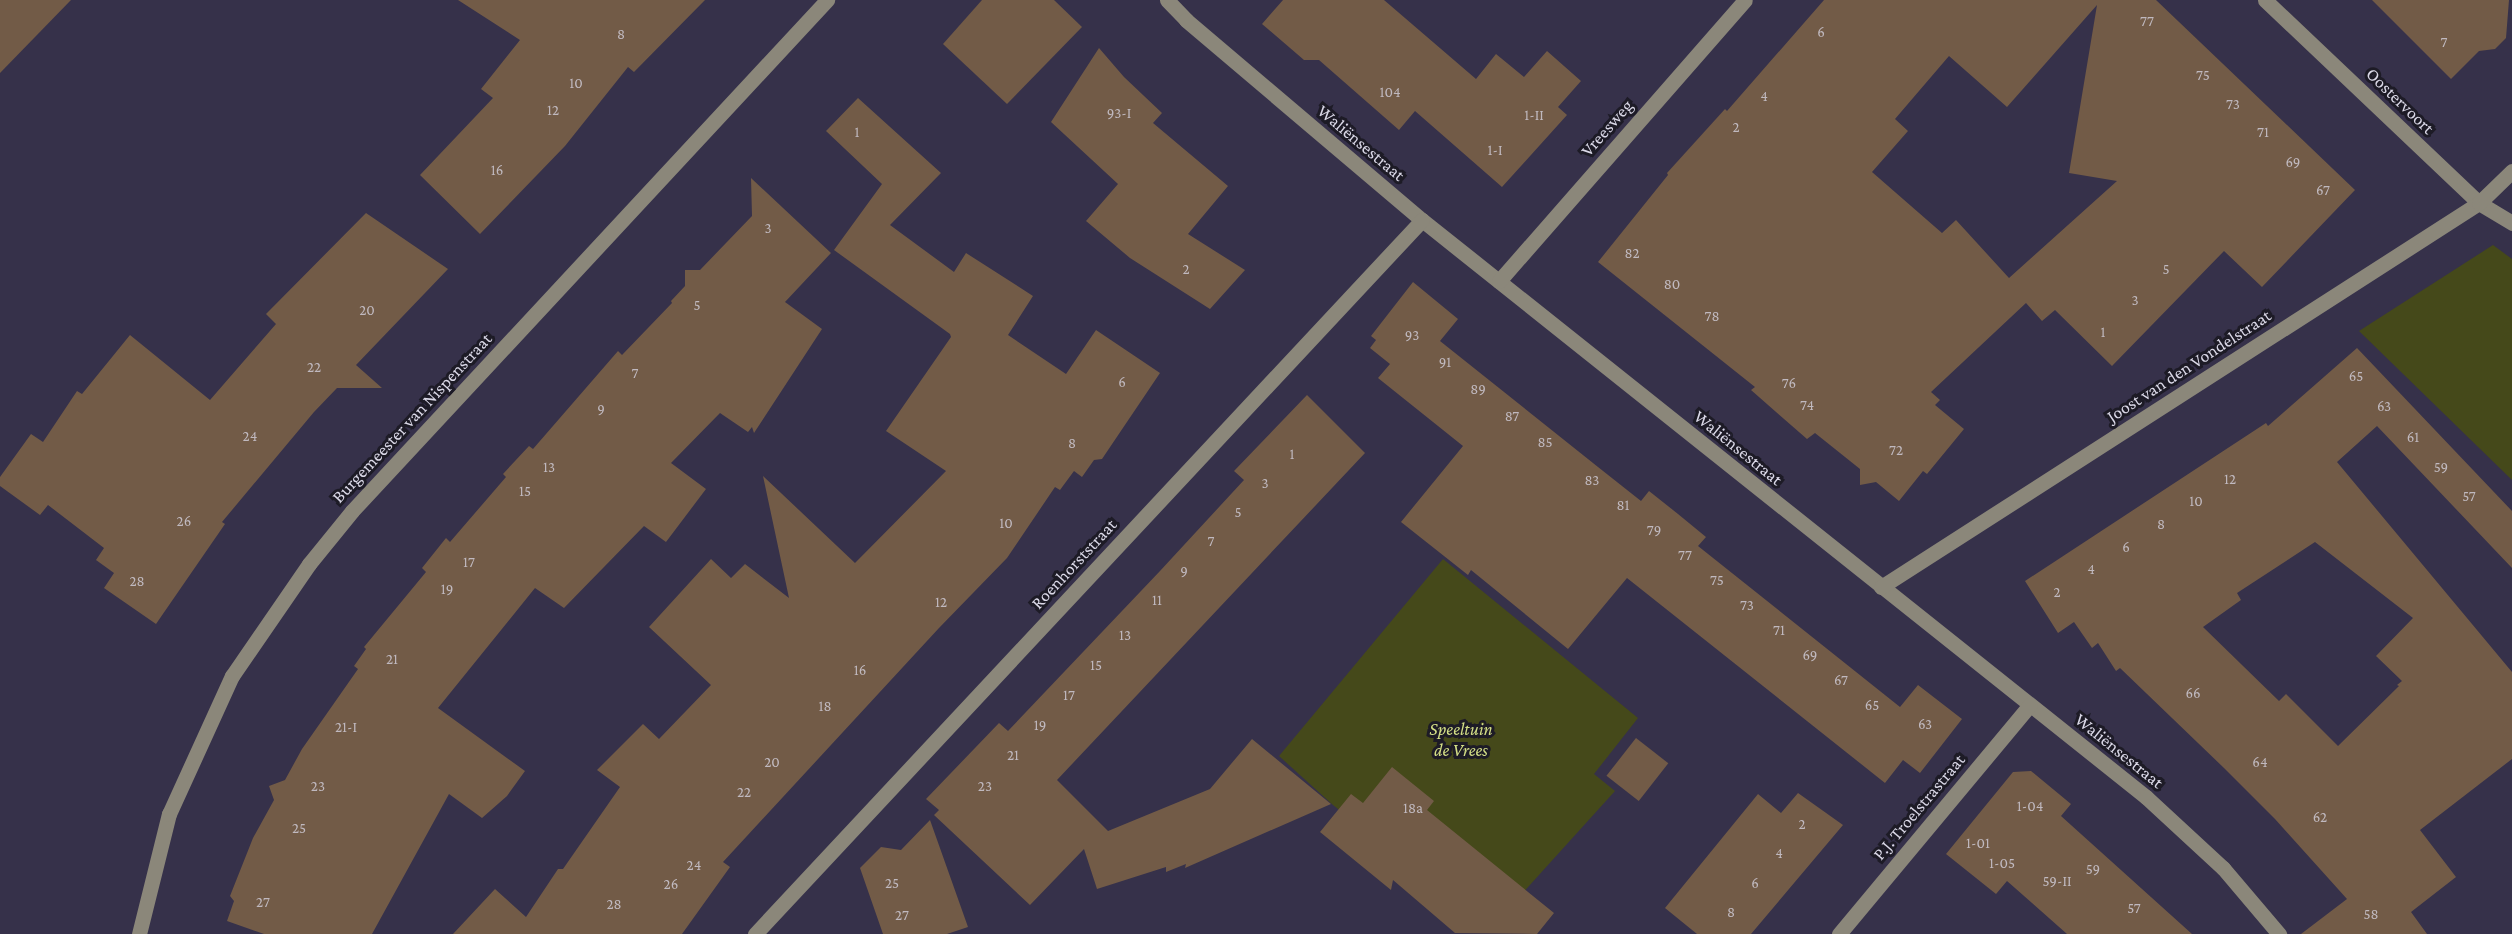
<!DOCTYPE html>
<html>
<head>
<meta charset="utf-8">
<style>
  body { margin:0 }
  #map { position:relative; width:2512px; height:934px; overflow:hidden; background:#36314a; font-family:"Crimson Pro",serif }
  div>[style] { position:absolute }
  .green>* { inset:0; background:#45491a }
  .building>* { inset:0; background:#725b47; transform-origin:0 0 }
  .minor>* { height:15px; margin:-7.5px; padding:0 7.5px; transform-origin:7.5px; border-radius:7.5px; background:#8b877a }
  span { translate:-50% -50%; white-space:nowrap; text-align:center; line-height:1.15; -webkit-text-stroke:6px #1d1b26; paint-order:stroke }
  .number-label { font-size:15px; color:#c0b9bf }
  .number-label span { -webkit-text-stroke-width:0 }
  .street-label { font-size:18px; color:#dad8e7 }
  .park-label { font-size:18px; color:#d4df86; font-style:italic }
</style>
</head>
<body>
<div id="map">
  <div class="green">
    <i style="clip-path:polygon(2493px 245px,2512px 259px,2512px 480px,2359px 331px)"></i>
    <i style="clip-path:polygon(1443px 559px,1638px 718px,1594px 774px,1615px 791px,1489px 930px,1333px 805px,1279px 756px)"></i>
  </div>
  <div class="building">
    <i style="clip-path:polygon(0 0,71px 0,0 73px)"></i>
    <i style="clip-path:polygon(458px 0,705px 0,634px 72px,628px 67px,565px 146px,480px 234px,420px 175px,493px 98px,481px 89px,520px 40px)"></i>
    <i style="clip-path:polygon(982px 0,1054px 0,1082px 27px,1007px 104px,943px 44px)"></i>
    <i style="clip-path:polygon(1283px 0,1384px 0,1476px 79px,1496px 54px,1524px 77px,1547px 51px,1581px 81px,1558px 107px,1567px 115px,1502px 187px,1415px 111px,1399px 130px,1319px 60px,1304px 60px,1262px 24px)"></i>
    <i style="clip-path:polygon(evenodd,1824px 0,2156px 0,2355px 190px,2262px 287px,2224px 251px,2112px 366px,2055px 310px,2042px 321px,2026px 303px,1931px 392px,1940px 400px,1935px 405px,1964px 429px,1927px 474px,1923px 471px,1899px 501px,1876px 482px,1860px 485px,1860px 469px,1815px 433px,1807px 439px,1751px 390px,1755px 387px,1598px 262px,1668px 175px,1667px 173px,1725px 109px,1727px 111px,1824px 0,2097px 5px,2069px 173px,2117px 181px,2009px 278px,1956px 220px,1942px 233px,1872px 172px,1908px 131px,1895px 119px,1949px 56px,2007px 107px,2097px 5px)"></i>
    <i style="clip-path:polygon(2372px 0,2509px 0,2506px 38px,2495px 49px,2479px 51px,2451px 79px)"></i>
    <i style="clip-path:polygon(1099px 48px,1124px 77px,1162px 113px,1153px 123px,1228px 186px,1188px 234px,1245px 270px,1210px 309px,1130px 258px,1086px 221px,1118px 184px,1051px 122px)"></i>
    <i style="clip-path:polygon(858px 98px,941px 173px,890px 225px,954px 272px,966px 253px,1033px 296px,1008px 335px,1066px 374px,1096px 330px,1160px 373px,1102px 459px,1094px 460px,1082px 477px,1074px 471px,1060px 490px,1055px 487px,1007px 558px,939px 628px,723px 862px,730px 867px,682px 934px,453px 934px,495px 889px,526px 917px,558px 869px,563px 869px,620px 787px,597px 770px,643px 724px,659px 739px,711px 685px,649px 627px,711px 559px,731px 578px,745px 564px,789px 598px,763px 476px,855px 563px,946px 471px,886px 431px,951px 337px,950px 334px,834px 250px,882px 184px,826px 131px)"></i>
    <i style="clip-path:polygon(751px 178px,831px 253px,785px 302px,822px 329px,754px 433px,752px 427px,748px 432px,720px 413px,671px 463px,706px 489px,666px 542px,644px 526px,564px 608px,535px 588px,438px 708px,525px 771px,507px 796px,482px 818px,449px 794px,372px 934px,264px 934px,227px 921px,234px 901px,230px 896px,253px 838px,274px 800px,269px 786px,285px 780px,302px 749px,358px 669px,354px 666px,366px 649px,364px 647px,426px 572px,422px 568px,446px 538px,450px 542px,506px 477px,503px 474px,529px 446px,533px 449px,618px 351px,622px 355px,672px 303px,671px 301px,685px 286px,685px 270px,700px 270px,752px 216px)"></i>
    <i style="clip-path:polygon(366px 213px,448px 269px,356px 365px,382px 388px,337px 388px,314px 412px,222px 522px,225px 524px,156px 624px,104px 588px,114px 573px,96px 560px,104px 548px,48px 505px,40px 515px,0 486px,0 477px,31px 434px,43px 442px,77px 391px,82px 394px,130px 335px,210px 400px,276px 324px,266px 314px)"></i>
    <i style="clip-path:polygon(1413px 282px,1458px 319px,1440px 341px,1598px 467px,1641px 501px,1649px 491px,1678px 514px,1706px 537px,1698px 546px,1900px 707px,1918px 685px,1962px 719px,1920px 773px,1903px 760px,1885px 783px,1627px 578px,1568px 649px,1471px 570px,1468px 575px,1401px 522px,1463px 446px,1378px 378px,1390px 364px,1370px 348px,1376px 340px,1371px 336px)"></i>
    <i style="clip-path:polygon(evenodd,2357px 348px,2512px 511px,2512px 568px,2377px 426px,2337px 462px,2512px 672px,2512px 759px,2420px 830px,2456px 877px,2411px 912px,2427px 934px,2301px 934px,2347px 899px,2275px 819px,2224px 768px,2120px 668px,2116px 671px,2098px 643px,2092px 648px,2074px 622px,2058px 633px,2025px 581px,2266px 423px,2268px 426px,2357px 348px,2315px 542px,2413px 618px,2376px 656px,2402px 681px,2397px 685px,2399px 686px,2338px 746px,2286px 694px,2279px 701px,2203px 627px,2241px 600px,2237px 593px,2315px 542px)"></i>
    <i style="clip-path:polygon(1307px 395px,1365px 453px,1057px 780px,1108px 831px,1210px 789px,1252px 739px,1331px 804px,1185px 868px,1186px 864px,1166px 872px,1166px 867px,1097px 889px,1084px 849px,1030px 905px,934px 815px,939px 810px,926px 799px,999px 723px,1008px 731px,1160px 571px,1244px 480px,1234px 471px)"></i>
    <i style="left:1636px;top:738px;width:41px;height:48px;rotate:38deg"></i>
    <i style="clip-path:polygon(1392px 767px,1434px 801px,1427px 810px,1554px 913px,1537px 934px,1455px 933px,1393px 880px,1391px 890px,1320px 832px,1351px 794px,1363px 803px)"></i>
    <i style="clip-path:polygon(2031px 771px,2071px 804px,2061px 816px,2192px 934px,2067px 934px,2007px 881px,1996px 894px,1946px 854px,2013px 772px)"></i>
    <i style="clip-path:polygon(1798px 793px,1843px 825px,1751px 934px,1697px 934px,1665px 908px,1758px 794px,1781px 813px)"></i>
    <i style="clip-path:polygon(930px 820px,968px 927px,947px 934px,883px 934px,860px 868px,881px 847px,901px 850px)"></i>
  </div>
  <div class="minor">
    <i style="left:1167px;top:0;width:28px;rotate:46deg"></i>
    <i style="left:1186px;top:20px;width:309px;rotate:40.3deg"></i>
    <i style="left:1422px;top:220px;width:926px;rotate:38.55deg"></i>
    <i style="left:2146px;top:797px;width:105px;rotate:42.7deg"></i>
    <i style="left:2223px;top:868px;width:87px;rotate:49.7deg"></i>
    <i style="left:2265px;top:0;width:295px;rotate:43.5deg"></i>
    <i style="left:2479px;top:203px;width:39px;rotate:31deg"></i>
    <i style="left:1499px;top:281px;width:373px;rotate:-48.8deg"></i>
    <i style="left:1881px;top:587px;width:711px;rotate:-32.71deg"></i>
    <i style="left:2479px;top:203px;width:46px;rotate:-44.1deg"></i>
    <i style="left:139px;top:934px;width:124px;rotate:-76deg"></i>
    <i style="left:169px;top:814px;width:152px;rotate:-65.5deg"></i>
    <i style="left:232px;top:676px;width:136px;rotate:-55.5deg"></i>
    <i style="left:309px;top:564px;width:68px;rotate:-50.9deg"></i>
    <i style="left:352px;top:511px;width:698px;rotate:-47.09deg"></i>
    <i style="left:755px;top:934px;width:977px;rotate:-46.95deg"></i>
    <i style="left:1839px;top:934px;width:298px;rotate:-50.2deg"></i>
  </div>
  <div class="number-label">
    <span style="left:2147px;top:22px">77</span>
    <span style="left:1821px;top:33px">6</span>
    <span style="left:621px;top:35px">8</span>
    <span style="left:2444px;top:43px">7</span>
    <span style="left:2203px;top:76px">75</span>
    <span style="left:576px;top:84px">10</span>
    <span style="left:1390px;top:93px">104</span>
    <span style="left:1764px;top:97px">4</span>
    <span style="left:2233px;top:105px">73</span>
    <span style="left:553px;top:111px">12</span>
    <span style="left:1119px;top:114px">93-I</span>
    <span style="left:1534px;top:116px">1-II</span>
    <span style="left:1736px;top:128px">2</span>
    <span style="left:857px;top:133px">1</span>
    <span style="left:2263px;top:133px">71</span>
    <span style="left:1495px;top:151px">1-I</span>
    <span style="left:2293px;top:163px">69</span>
    <span style="left:497px;top:171px">16</span>
    <span style="left:2323px;top:191px">67</span>
    <span style="left:768px;top:229px">3</span>
    <span style="left:1632px;top:254px">82</span>
    <span style="left:1186px;top:270px">2</span>
    <span style="left:2166px;top:270px">5</span>
    <span style="left:1672px;top:285px">80</span>
    <span style="left:2135px;top:301px">3</span>
    <span style="left:697px;top:306px">5</span>
    <span style="left:367px;top:311px">20</span>
    <span style="left:1712px;top:317px">78</span>
    <span style="left:2103px;top:333px">1</span>
    <span style="left:1412px;top:336px">93</span>
    <span style="left:1445px;top:363px">91</span>
    <span style="left:314px;top:368px">22</span>
    <span style="left:635px;top:374px">7</span>
    <span style="left:2356px;top:377px">65</span>
    <span style="left:1122px;top:383px">6</span>
    <span style="left:1789px;top:384px">76</span>
    <span style="left:1478px;top:390px">89</span>
    <span style="left:1807px;top:406px">74</span>
    <span style="left:2384px;top:407px">63</span>
    <span style="left:601px;top:410px">9</span>
    <span style="left:1512px;top:417px">87</span>
    <span style="left:250px;top:437px">24</span>
    <span style="left:2413px;top:438px">61</span>
    <span style="left:1545px;top:443px">85</span>
    <span style="left:1072px;top:444px">8</span>
    <span style="left:1896px;top:451px">72</span>
    <span style="left:1292px;top:455px">1</span>
    <span style="left:549px;top:468px">13</span>
    <span style="left:2441px;top:468px">59</span>
    <span style="left:2230px;top:480px">12</span>
    <span style="left:1592px;top:481px">83</span>
    <span style="left:1265px;top:484px">3</span>
    <span style="left:525px;top:492px">15</span>
    <span style="left:2469px;top:497px">57</span>
    <span style="left:2196px;top:502px">10</span>
    <span style="left:1623px;top:506px">81</span>
    <span style="left:1238px;top:513px">5</span>
    <span style="left:184px;top:522px">26</span>
    <span style="left:1006px;top:524px">10</span>
    <span style="left:2161px;top:525px">8</span>
    <span style="left:1654px;top:531px">79</span>
    <span style="left:1211px;top:542px">7</span>
    <span style="left:2126px;top:548px">6</span>
    <span style="left:1685px;top:556px">77</span>
    <span style="left:469px;top:563px">17</span>
    <span style="left:2091px;top:570px">4</span>
    <span style="left:1184px;top:572px">9</span>
    <span style="left:1717px;top:581px">75</span>
    <span style="left:137px;top:582px">28</span>
    <span style="left:447px;top:590px">19</span>
    <span style="left:2057px;top:593px">2</span>
    <span style="left:1157px;top:601px">11</span>
    <span style="left:941px;top:603px">12</span>
    <span style="left:1747px;top:606px">73</span>
    <span style="left:1779px;top:631px">71</span>
    <span style="left:1125px;top:636px">13</span>
    <span style="left:1810px;top:656px">69</span>
    <span style="left:392px;top:660px">21</span>
    <span style="left:1096px;top:666px">15</span>
    <span style="left:860px;top:671px">16</span>
    <span style="left:1841px;top:681px">67</span>
    <span style="left:2193px;top:694px">66</span>
    <span style="left:1069px;top:696px">17</span>
    <span style="left:1872px;top:706px">65</span>
    <span style="left:825px;top:707px">18</span>
    <span style="left:1925px;top:725px">63</span>
    <span style="left:1040px;top:726px">19</span>
    <span style="left:346px;top:728px">21-I</span>
    <span style="left:1013px;top:756px">21</span>
    <span style="left:772px;top:763px">20</span>
    <span style="left:2260px;top:763px">64</span>
    <span style="left:318px;top:787px">23</span>
    <span style="left:985px;top:787px">23</span>
    <span style="left:744px;top:793px">22</span>
    <span style="left:2030px;top:807px">1-04</span>
    <span style="left:1413px;top:809px">18a</span>
    <span style="left:2320px;top:818px">62</span>
    <span style="left:1802px;top:825px">2</span>
    <span style="left:299px;top:829px">25</span>
    <span style="left:1978px;top:844px">1-01</span>
    <span style="left:1779px;top:854px">4</span>
    <span style="left:2002px;top:864px">1-05</span>
    <span style="left:694px;top:866px">24</span>
    <span style="left:2093px;top:870px">59</span>
    <span style="left:2057px;top:882px">59-II</span>
    <span style="left:892px;top:884px">25</span>
    <span style="left:1755px;top:884px">6</span>
    <span style="left:671px;top:885px">26</span>
    <span style="left:263px;top:903px">27</span>
    <span style="left:614px;top:905px">28</span>
    <span style="left:2134px;top:909px">57</span>
    <span style="left:1731px;top:913px">8</span>
    <span style="left:2371px;top:915px">58</span>
    <span style="left:902px;top:916px">27</span>
  </div>
  <div class="street-label">
    <span style="left:2400px;top:101px;rotate:44deg">Oostervoort</span>
    <span style="left:1607px;top:128px;rotate:-49deg">Vreesweg</span>
    <span style="left:1361px;top:143px;rotate:40deg">Waliënsestraat</span>
    <span style="left:2189px;top:366px;rotate:-33deg">Joost van den Vondelstraat</span>
    <span style="left:412px;top:418px;rotate:-47deg">Burgemeester van Nispenstraat</span>
    <span style="left:1738px;top:448px;rotate:39deg">Waliënsestraat</span>
    <span style="left:1074px;top:564px;rotate:-47deg">Roenhorststraat</span>
    <span style="left:2119px;top:751px;rotate:39deg">Waliënsestraat</span>
    <span style="left:1919px;top:807px;rotate:-50deg">P.J. Troelstrastraat</span>
  </div>
  <div class="park-label">
    <span style="left:1461px;top:740px">Speeltuin<br>de Vrees</span>
  </div>
</div>
</body>
</html>
